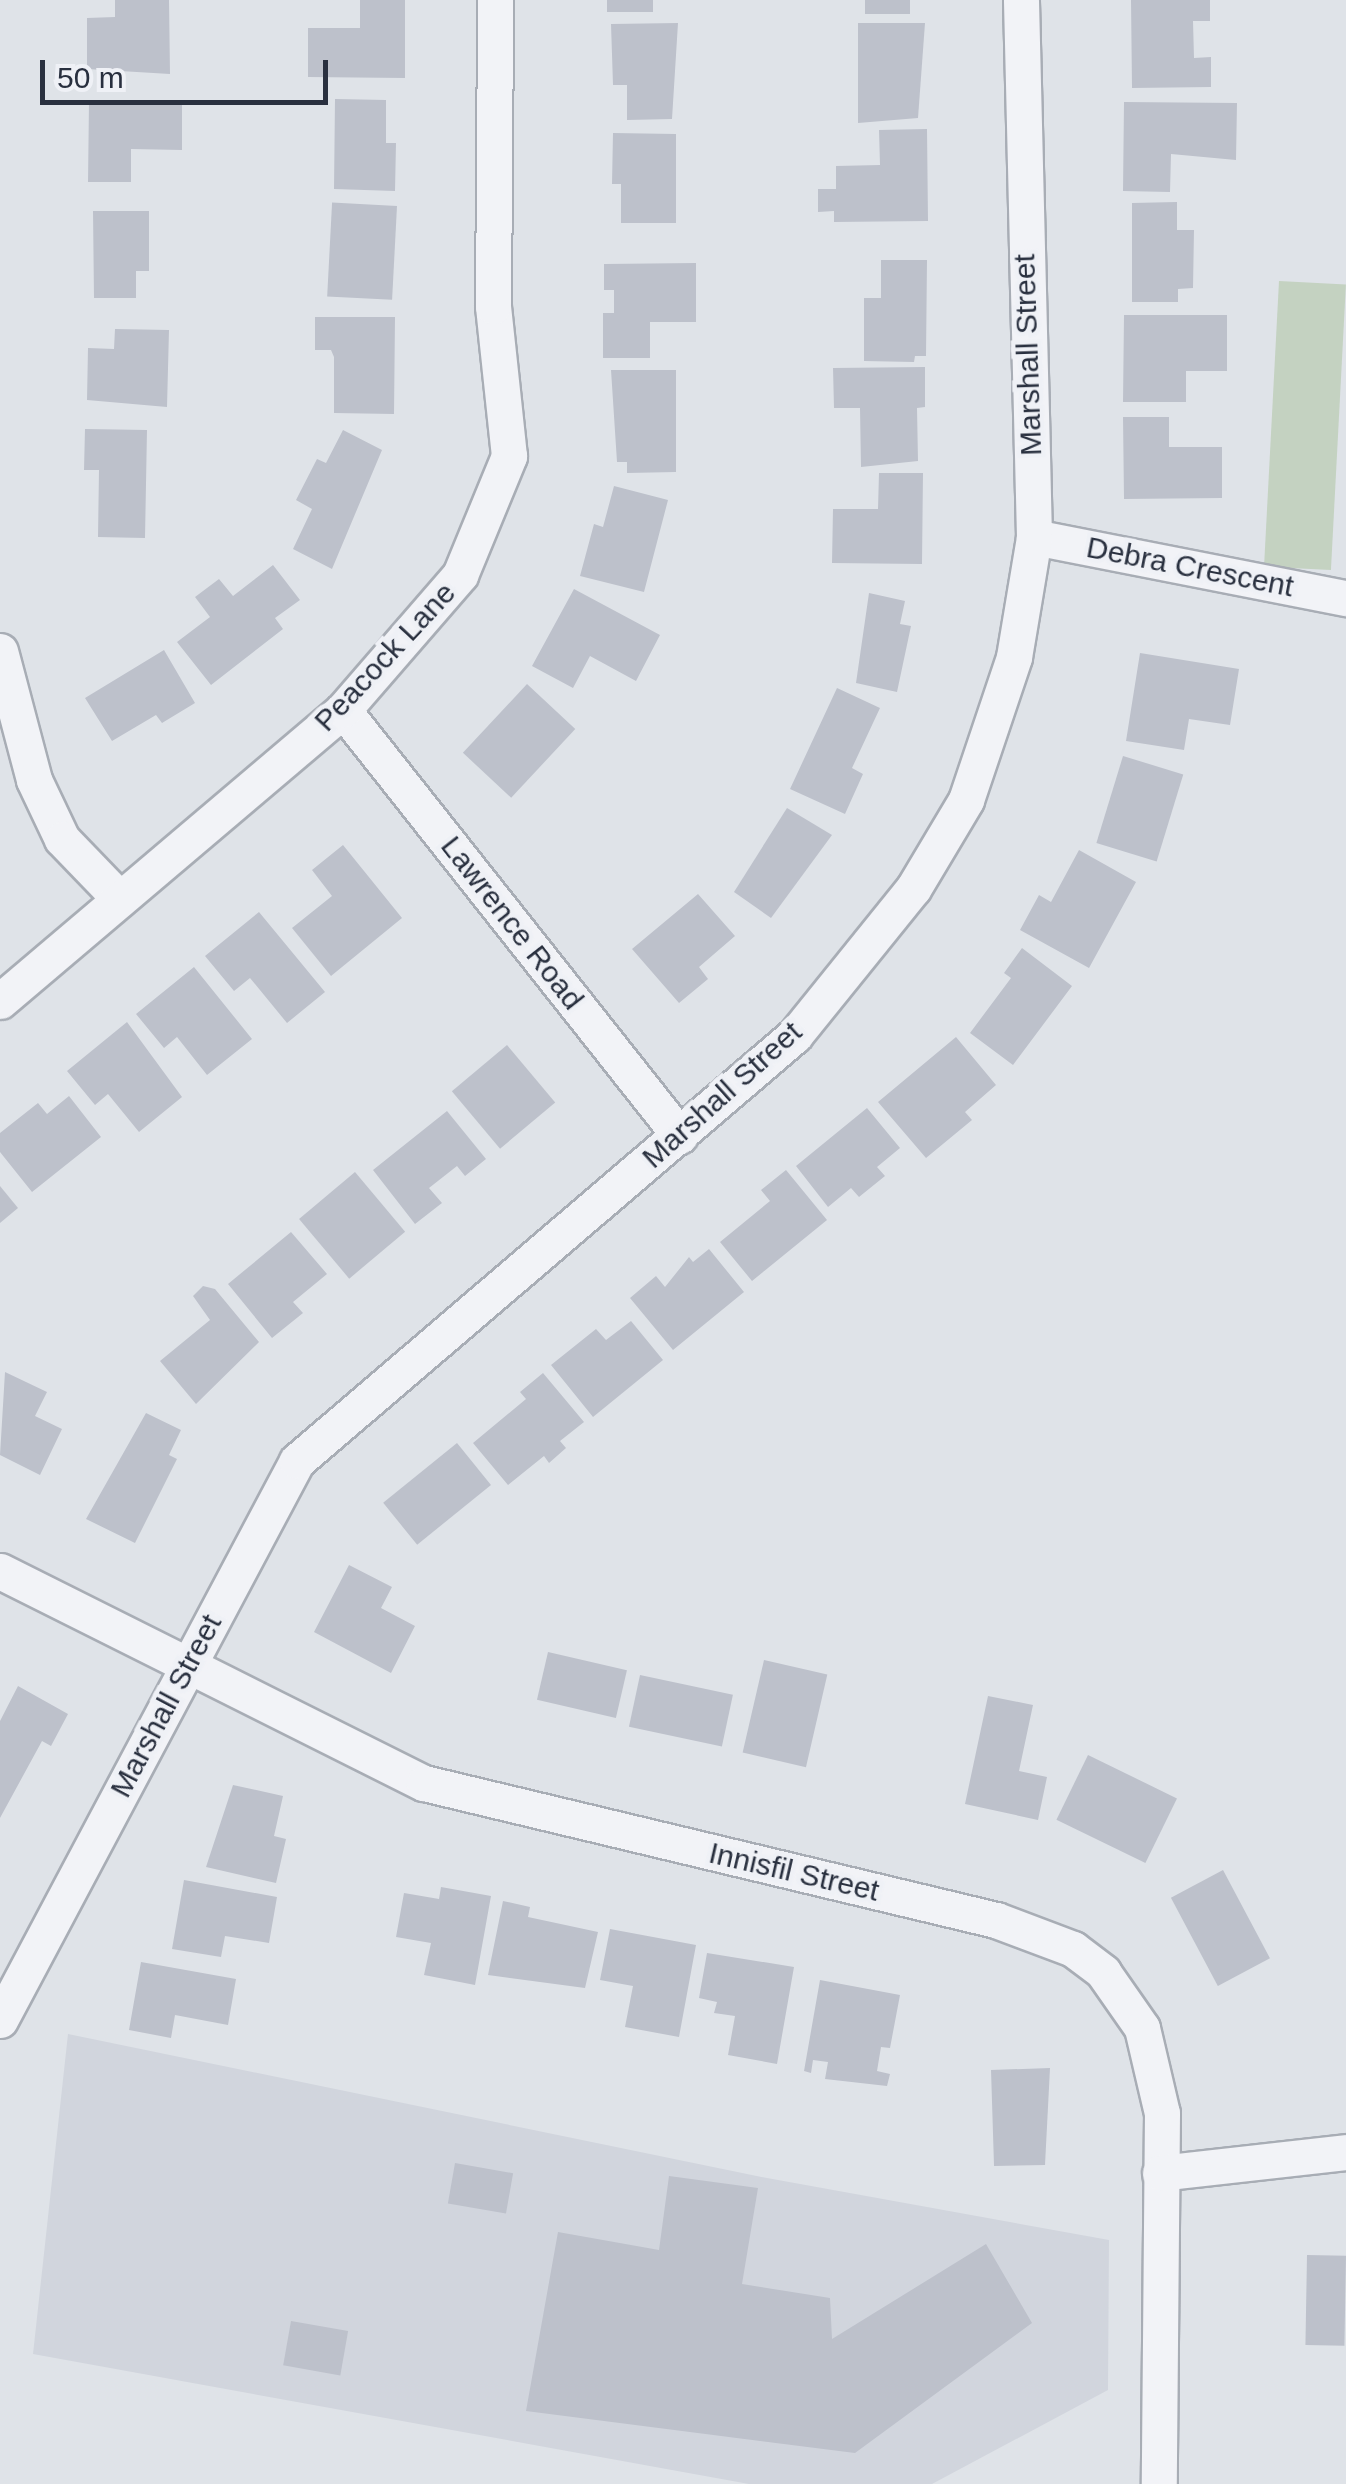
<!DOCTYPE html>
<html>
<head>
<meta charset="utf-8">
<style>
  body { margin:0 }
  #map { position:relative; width:1346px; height:2484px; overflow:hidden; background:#dfe3e8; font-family:Arial,sans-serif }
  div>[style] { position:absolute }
  .built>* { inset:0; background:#d1d5dd }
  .green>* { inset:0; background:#c4d2c1; transform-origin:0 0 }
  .building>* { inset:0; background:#bdc1cb; transform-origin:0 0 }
  .roads { filter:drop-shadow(2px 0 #a8adb5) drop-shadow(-2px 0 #a8adb5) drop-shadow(0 2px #a8adb5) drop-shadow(0 -2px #a8adb5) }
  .street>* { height:35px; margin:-17.5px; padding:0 17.5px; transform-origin:17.5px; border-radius:17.5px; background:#f2f3f7 }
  span { translate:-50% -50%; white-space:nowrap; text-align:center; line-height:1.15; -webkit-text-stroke:9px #eff1f6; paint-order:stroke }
  .street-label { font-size:30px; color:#29303f }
  .scale { position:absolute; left:40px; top:60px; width:288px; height:45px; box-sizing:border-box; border:5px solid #29303f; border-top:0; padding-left:12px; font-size:30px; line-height:35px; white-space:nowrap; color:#29303f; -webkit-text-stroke:8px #eff1f6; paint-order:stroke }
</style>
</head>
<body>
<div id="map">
  <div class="built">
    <i style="clip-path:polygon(68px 2034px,767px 2178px,1109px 2240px,1108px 2390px,932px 2484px,749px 2484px,33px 2354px)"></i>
  </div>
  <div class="green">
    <i style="left:1279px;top:281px;width:67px;height:286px;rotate:3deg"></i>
  </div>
  <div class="building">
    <i style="clip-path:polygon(115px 0,169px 0,170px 74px,87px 69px,87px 18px,115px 17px)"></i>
    <i style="clip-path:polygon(360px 0,405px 0,405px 78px,308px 77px,308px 28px,360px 28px)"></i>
    <i style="left:607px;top:0;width:46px;height:12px"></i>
    <i style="left:865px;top:0;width:45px;height:14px"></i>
    <i style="clip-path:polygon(1131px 0,1210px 0,1210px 21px,1193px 21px,1194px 58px,1211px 57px,1211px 87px,1132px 88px)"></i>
    <i style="clip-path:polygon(678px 23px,672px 119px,627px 120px,627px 85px,613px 85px,611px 24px)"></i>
    <i style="clip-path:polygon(858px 23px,925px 23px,918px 118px,858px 123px)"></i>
    <i style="clip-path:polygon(335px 99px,386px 100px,386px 143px,396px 143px,395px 191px,334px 189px)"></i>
    <i style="clip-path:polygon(89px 102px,182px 103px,182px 150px,131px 149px,131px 182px,88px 182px)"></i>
    <i style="clip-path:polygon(1124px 102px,1237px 103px,1236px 160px,1171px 154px,1170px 192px,1123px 191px)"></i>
    <i style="clip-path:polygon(927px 129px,928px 221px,834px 222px,834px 211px,818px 212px,818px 189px,836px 189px,836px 166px,880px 165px,879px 130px)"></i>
    <i style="clip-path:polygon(613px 133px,676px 134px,676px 223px,621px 223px,621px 184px,612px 184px)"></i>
    <i style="clip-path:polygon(1177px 202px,1177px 230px,1194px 230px,1193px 288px,1178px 289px,1178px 302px,1132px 302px,1132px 203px)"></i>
    <i style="left:397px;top:206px;width:94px;height:65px;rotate:93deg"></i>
    <i style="clip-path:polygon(93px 211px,149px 211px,149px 271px,136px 271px,136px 298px,94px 298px)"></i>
    <i style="clip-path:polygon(881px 260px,927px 260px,926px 356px,915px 356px,914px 362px,864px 361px,864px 298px,881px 298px)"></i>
    <i style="clip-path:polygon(696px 263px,696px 322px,650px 322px,650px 358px,603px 358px,603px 313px,614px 313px,614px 290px,604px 290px,604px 264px)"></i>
    <i style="clip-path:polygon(1124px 315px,1227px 315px,1227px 371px,1186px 371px,1186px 402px,1123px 402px)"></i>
    <i style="clip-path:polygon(315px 317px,395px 317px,394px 414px,334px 413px,334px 357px,331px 350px,315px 350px)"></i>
    <i style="clip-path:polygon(115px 329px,169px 330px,167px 407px,87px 400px,88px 348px,114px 349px)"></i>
    <i style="clip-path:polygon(925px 367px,925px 407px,917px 408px,918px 461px,861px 467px,860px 408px,834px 408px,833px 368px)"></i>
    <i style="clip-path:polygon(611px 370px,676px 370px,676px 472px,627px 473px,627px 462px,617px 462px)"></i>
    <i style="clip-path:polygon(1123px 417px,1169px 417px,1169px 447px,1222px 447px,1222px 498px,1124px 499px)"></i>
    <i style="clip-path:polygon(85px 429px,147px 430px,145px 538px,98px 537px,99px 470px,84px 470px)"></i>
    <i style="clip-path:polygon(343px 430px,382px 450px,332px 569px,293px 549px,312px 509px,296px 500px,317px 459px,326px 463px)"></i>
    <i style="clip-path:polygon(879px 473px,923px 473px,922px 564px,832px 563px,833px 509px,878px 509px)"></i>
    <i style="clip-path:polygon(614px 486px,668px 500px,644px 592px,580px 576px,594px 524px,603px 527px)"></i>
    <i style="clip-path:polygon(273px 565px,300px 600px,275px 618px,283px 629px,211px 685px,177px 642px,210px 617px,195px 597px,219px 579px,233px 596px)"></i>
    <i style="clip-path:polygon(574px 589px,660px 635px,636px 681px,590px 656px,573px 688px,532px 666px)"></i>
    <i style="clip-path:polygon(869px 593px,905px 601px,900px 624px,911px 626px,897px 692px,856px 683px)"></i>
    <i style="clip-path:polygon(164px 650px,195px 703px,162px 723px,156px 715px,112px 741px,85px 698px)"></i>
    <i style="clip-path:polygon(1140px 653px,1239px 669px,1230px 725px,1189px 719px,1184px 750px,1126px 741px)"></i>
    <i style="left:527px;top:684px;width:66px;height:94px;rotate:43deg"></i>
    <i style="clip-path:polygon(837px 688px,880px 708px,852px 768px,863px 774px,845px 814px,790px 789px)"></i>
    <i style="left:1123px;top:756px;width:63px;height:91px;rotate:17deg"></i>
    <i style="clip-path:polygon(787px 808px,832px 835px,771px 918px,734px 892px)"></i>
    <i style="clip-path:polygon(343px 845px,402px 918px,331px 976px,292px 928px,332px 896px,312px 870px)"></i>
    <i style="clip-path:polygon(1079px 850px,1136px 882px,1089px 968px,1020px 930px,1039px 895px,1051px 902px)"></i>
    <i style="clip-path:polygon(698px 894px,735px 936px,699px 967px,708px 979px,679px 1003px,632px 949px)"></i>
    <i style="clip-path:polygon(259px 912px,325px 992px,287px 1023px,250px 978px,234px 991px,205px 956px)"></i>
    <i style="clip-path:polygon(1022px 948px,1072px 986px,1013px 1065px,970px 1033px,1011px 978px,1004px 973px)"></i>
    <i style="clip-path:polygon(194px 967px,252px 1039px,207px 1075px,177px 1037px,164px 1048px,136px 1014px)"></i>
    <i style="clip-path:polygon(127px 1022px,182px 1097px,139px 1132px,108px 1094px,95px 1105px,67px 1071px)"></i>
    <i style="clip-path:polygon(956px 1037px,996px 1085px,965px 1112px,972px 1120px,926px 1158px,878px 1102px)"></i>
    <i style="left:507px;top:1045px;width:75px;height:72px;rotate:50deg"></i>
    <i style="clip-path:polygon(69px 1096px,101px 1137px,32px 1192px,0 1152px,0 1133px,38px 1103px,47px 1114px)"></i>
    <i style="clip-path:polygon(867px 1108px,900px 1148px,877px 1167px,885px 1176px,859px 1197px,851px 1188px,828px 1207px,796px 1166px)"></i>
    <i style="clip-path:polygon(447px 1111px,486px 1159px,465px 1176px,457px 1166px,429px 1188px,442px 1203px,415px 1224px,373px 1170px)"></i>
    <i style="clip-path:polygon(786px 1170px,827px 1220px,752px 1281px,720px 1242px,770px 1201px,761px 1190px)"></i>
    <i style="left:355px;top:1172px;width:78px;height:73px;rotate:50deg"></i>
    <i style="clip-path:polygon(0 1186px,18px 1208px,0 1223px)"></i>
    <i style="clip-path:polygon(291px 1232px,327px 1274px,293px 1302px,303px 1313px,272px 1338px,228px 1284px)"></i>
    <i style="clip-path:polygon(709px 1249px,744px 1292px,673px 1350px,630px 1298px,656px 1276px,665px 1287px,689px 1257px,693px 1262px)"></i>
    <i style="clip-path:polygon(203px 1286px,215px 1289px,259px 1342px,196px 1404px,160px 1361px,210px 1320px,193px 1296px)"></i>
    <i style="clip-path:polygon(631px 1321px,663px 1360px,593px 1417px,551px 1365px,596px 1329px,606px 1340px)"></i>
    <i style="clip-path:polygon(5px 1372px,47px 1392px,35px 1416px,62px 1429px,40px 1475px,0 1455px)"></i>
    <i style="clip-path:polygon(543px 1373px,584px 1422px,560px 1441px,566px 1448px,549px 1463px,544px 1456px,508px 1485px,473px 1443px,526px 1399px,520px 1392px)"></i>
    <i style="clip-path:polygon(146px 1413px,181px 1430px,169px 1455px,177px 1459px,135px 1543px,86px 1519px)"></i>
    <i style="left:457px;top:1443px;width:54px;height:95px;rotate:51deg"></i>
    <i style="clip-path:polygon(349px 1565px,392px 1587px,381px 1608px,415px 1626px,391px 1673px,314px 1632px)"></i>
    <i style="left:548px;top:1652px;width:81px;height:49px;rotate:13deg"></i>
    <i style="left:764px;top:1660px;width:65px;height:95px;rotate:13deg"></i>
    <i style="left:640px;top:1675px;width:95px;height:53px;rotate:12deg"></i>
    <i style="clip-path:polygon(18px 1686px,68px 1714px,51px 1746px,42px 1741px,0 1818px,0 1721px)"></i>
    <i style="clip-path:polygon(988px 1696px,1033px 1705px,1019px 1771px,1047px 1777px,1038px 1820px,965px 1804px)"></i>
    <i style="left:1088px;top:1755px;width:99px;height:72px;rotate:26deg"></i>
    <i style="clip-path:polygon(233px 1785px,283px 1796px,274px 1836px,286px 1839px,276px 1883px,206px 1867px)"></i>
    <i style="left:1223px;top:1870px;width:100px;height:59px;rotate:62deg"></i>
    <i style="clip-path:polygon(184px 1880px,277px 1897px,269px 1943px,225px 1936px,221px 1957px,172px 1949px)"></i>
    <i style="clip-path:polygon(441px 1887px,491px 1896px,475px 1985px,424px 1975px,431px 1943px,396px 1937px,404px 1893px,439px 1899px)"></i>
    <i style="clip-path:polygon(503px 1901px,530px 1907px,528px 1917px,598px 1932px,585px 1988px,488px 1975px)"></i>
    <i style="clip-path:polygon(610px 1929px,696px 1945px,679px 2037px,625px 2027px,633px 1986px,600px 1980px)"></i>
    <i style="clip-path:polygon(707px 1953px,794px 1967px,777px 2064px,728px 2055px,735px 2016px,714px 2013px,717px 2002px,699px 1998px)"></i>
    <i style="clip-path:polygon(141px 1962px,236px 1979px,228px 2025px,175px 2015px,171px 2038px,129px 2030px)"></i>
    <i style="clip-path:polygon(820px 1980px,900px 1995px,890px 2048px,881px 2047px,877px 2071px,890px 2074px,887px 2086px,825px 2079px,828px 2062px,813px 2060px,811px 2073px,804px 2071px)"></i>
    <i style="clip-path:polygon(1050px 2068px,1045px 2165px,994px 2166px,991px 2070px)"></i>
    <i style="left:455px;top:2163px;width:59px;height:41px;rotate:10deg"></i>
    <i style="clip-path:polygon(669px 2176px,758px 2188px,742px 2284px,830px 2298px,832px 2339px,986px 2244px,1032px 2323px,855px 2453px,526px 2411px,558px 2232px,659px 2250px)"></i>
    <i style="left:1307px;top:2255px;width:39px;height:90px;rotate:1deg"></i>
    <i style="left:291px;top:2321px;width:58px;height:45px;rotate:10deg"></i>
  </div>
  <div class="roads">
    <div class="street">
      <i style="left:1034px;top:537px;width:318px;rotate:11.1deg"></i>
      <i style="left:0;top:651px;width:133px;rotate:75.2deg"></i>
      <i style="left:34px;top:780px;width:65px;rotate:64.6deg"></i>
      <i style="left:62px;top:839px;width:83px;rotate:46deg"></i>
      <i style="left:343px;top:710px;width:543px;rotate:51.65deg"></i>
      <i style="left:0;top:1001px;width:450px;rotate:-40.3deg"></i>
      <i style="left:343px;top:710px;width:179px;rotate:-49.1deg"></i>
      <i style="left:460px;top:575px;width:129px;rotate:-67.6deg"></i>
      <i style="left:509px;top:456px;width:151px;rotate:-96.1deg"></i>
      <i style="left:493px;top:306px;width:306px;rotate:-89.6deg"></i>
      <i style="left:0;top:1571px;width:474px;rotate:26.6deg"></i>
      <i style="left:424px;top:1783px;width:588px;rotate:13.47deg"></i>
      <i style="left:996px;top:1920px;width:82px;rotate:20.6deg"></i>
      <i style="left:1073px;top:1949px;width:38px;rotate:37deg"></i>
      <i style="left:1103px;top:1972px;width:68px;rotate:55.1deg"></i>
      <i style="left:1142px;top:2028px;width:87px;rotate:76.8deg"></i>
      <i style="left:1162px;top:2113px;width:371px;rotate:90.5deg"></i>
      <i style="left:0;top:2020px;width:633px;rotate:-62.02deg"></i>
      <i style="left:297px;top:1461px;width:655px;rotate:-40.54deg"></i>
      <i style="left:795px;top:1035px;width:188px;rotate:-51.1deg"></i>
      <i style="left:913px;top:889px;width:104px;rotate:-59.2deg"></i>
      <i style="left:966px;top:800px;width:151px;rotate:-71.4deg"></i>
      <i style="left:1014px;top:657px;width:122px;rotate:-80.5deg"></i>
      <i style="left:1034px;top:537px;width:537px;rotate:-91.39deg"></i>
      <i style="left:1160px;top:2173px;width:187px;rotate:-6.4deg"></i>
    </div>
  </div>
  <div class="street-label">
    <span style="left:1028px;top:355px;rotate:-92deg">Marshall Street</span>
    <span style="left:1190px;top:567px;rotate:11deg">Debra Crescent</span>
    <span style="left:385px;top:657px;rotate:-47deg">Peacock Lane</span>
    <span style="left:512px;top:923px;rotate:52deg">Lawrence Road</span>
    <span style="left:722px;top:1095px;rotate:-42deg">Marshall Street</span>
    <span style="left:166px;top:1706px;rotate:-62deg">Marshall Street</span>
    <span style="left:794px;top:1872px;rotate:13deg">Innisfil Street</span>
  </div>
  <div class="scale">50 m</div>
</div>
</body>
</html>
